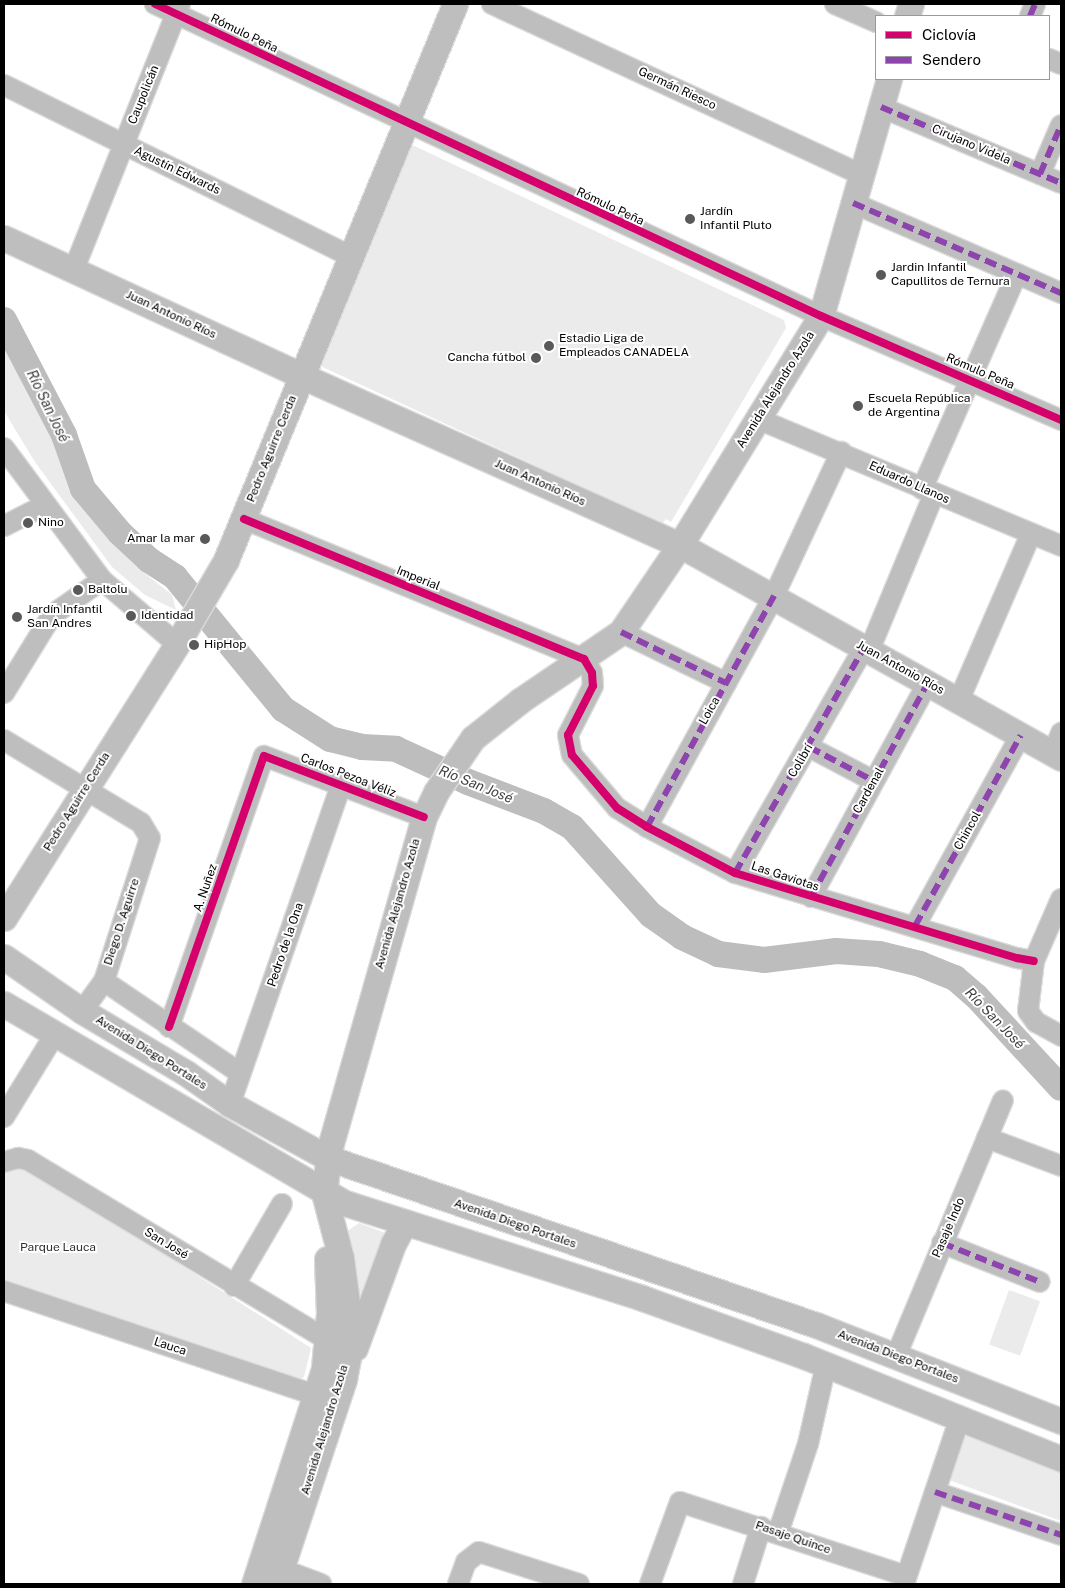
<!DOCTYPE html>
<html>
<head>
<meta charset="utf-8">
<style>
  body { margin:0 }
  #map { position:relative; width:1065px; height:1588px; overflow:hidden; background:#fff; font-family:"Public Sans",sans-serif }
  div>[style] { position:absolute }
  .green>* { inset:0; background:#ebebeb; transform-origin:0 0 }
  .river>* { height:26px; margin:-13px; padding:0 13px; transform-origin:13px; border-radius:13px; background:#bdbdbd }
  .roads { filter:drop-shadow(1px 0 #dbdbdb) drop-shadow(-1px 0 #dbdbdb) drop-shadow(0 1px #dbdbdb) drop-shadow(0 -1px #dbdbdb) }
  .minor>* { height:20px; margin:-10px; padding:0 10px; transform-origin:10px; border-radius:10px; background:#bebebe }
  .major>* { height:25px; margin:-12.5px; padding:0 12.5px; transform-origin:12.5px; border-radius:12.5px; background:#bebebe }
  .quiet>* { height:6px; margin-top:-3px; transform-origin:0; background:repeating-linear-gradient(90deg,#8e44ad 0 12px,transparent 0 18px) }
  .cycleway>* { height:8px; margin:-4px; padding:0 4px; transform-origin:4px; border-radius:4px; background:#d6006c }
  .dots>* { width:14px; height:14px; translate:-50% -50%; box-sizing:border-box; border:2px solid #fff; border-radius:50% }
  span { translate:-50% -50%; white-space:nowrap; text-align:center; line-height:1.15; -webkit-text-stroke:4px #fff; paint-order:stroke }
  .street-label { font-size:12px; color:#000 }
  .poi-label { font-size:12px; color:#000 }
  .left { translate:0 -50%; text-align:left }
  .right { translate:-100% -50%; text-align:right }
  .park-label { font-size:12px; color:#313131 }
  .water-label { font-size:14px; color:#424242; font-style:italic }
  .frame { position:absolute; inset:0; border:5px solid #000; pointer-events:none }
  .legend { position:absolute; left:875px; top:15px; width:175px; height:65px; box-sizing:border-box; background:#fff; border:1px solid #999; margin:0; padding:6px 9px; list-style:none; font-size:15px; color:#000 }
  .legend li { display:flex; align-items:center; gap:10px; height:25px }
  .legend b { width:25px; border:1px solid #999 }
</style>
</head>
<body>
<div id="map">
  <div class="green">
    <i style="clip-path:polygon(406px 142px,784px 320px,786px 328px,671px 522px,666px 519px,662px 524px,314px 363px)"></i>
    <i style="clip-path:polygon(4px 331px,11px 355px,50px 411px,61px 452px,92px 504px,142px 571px,172px 595px,176px 610px,145px 595px,112px 567px,35px 462px,4px 411px)"></i>
    <i style="clip-path:polygon(29px 1168px,311px 1348px,304px 1377px,294px 1383px,4px 1285px,4px 1172px)"></i>
    <i style="clip-path:polygon(359px 1223px,388px 1234px,357px 1314px,343px 1234px)"></i>
    <i style="left:1009px;top:1290px;width:33px;height:58px;rotate:20deg"></i>
    <i style="clip-path:polygon(963px 1433px,1061px 1473px,1061px 1521px,949px 1480px)"></i>
  </div>
  <div class="river">
    <i style="left:4px;top:320px;width:130px;rotate:62.4deg"></i>
    <i style="left:64px;top:435px;width:57px;rotate:70.6deg"></i>
    <i style="left:83px;top:489px;width:57px;rotate:49.9deg"></i>
    <i style="left:120px;top:533px;width:40px;rotate:43deg"></i>
    <i style="left:149px;top:560px;width:31px;rotate:33deg"></i>
    <i style="left:175px;top:577px;width:171px;rotate:50.7deg"></i>
    <i style="left:283px;top:709px;width:56px;rotate:32.6deg"></i>
    <i style="left:330px;top:739px;width:33px;rotate:14deg"></i>
    <i style="left:362px;top:747px;width:34px;rotate:3deg"></i>
    <i style="left:396px;top:749px;width:79px;rotate:24.6deg"></i>
    <i style="left:468px;top:782px;width:81px;rotate:20.9deg"></i>
    <i style="left:544px;top:811px;width:32px;rotate:30deg"></i>
    <i style="left:572px;top:827px;width:118px;rotate:48.1deg"></i>
    <i style="left:651px;top:915px;width:38px;rotate:35deg"></i>
    <i style="left:682px;top:937px;width:40px;rotate:25deg"></i>
    <i style="left:718px;top:954px;width:46px;rotate:7.4deg"></i>
    <i style="left:764px;top:960px;width:73px;rotate:-7.1deg"></i>
    <i style="left:836px;top:951px;width:43px;rotate:4deg"></i>
    <i style="left:879px;top:954px;width:42px;rotate:13.7deg"></i>
    <i style="left:920px;top:964px;width:38px;rotate:22deg"></i>
    <i style="left:955px;top:978px;width:28px;rotate:41deg"></i>
    <i style="left:976px;top:996px;width:125px;rotate:47.3deg"></i>
  </div>
  <div class="roads">
    <div class="minor">
      <i style="left:155px;top:4px;width:735px;rotate:25.1deg"></i>
      <i style="left:821px;top:316px;width:262px;rotate:23.4deg"></i>
      <i style="left:492px;top:4px;width:408px;rotate:24.8deg"></i>
      <i style="left:835px;top:4px;width:45px;rotate:23.7deg"></i>
      <i style="left:1030px;top:16px;width:13px;rotate:-67deg"></i>
      <i style="left:1049px;top:59px;width:13px;rotate:23deg"></i>
      <i style="left:4px;top:85px;width:388px;rotate:26.3deg"></i>
      <i style="left:881px;top:107px;width:195px;rotate:22.9deg"></i>
      <i style="left:1040px;top:174px;width:53px;rotate:-66.8deg"></i>
      <i style="left:853px;top:203px;width:227px;rotate:23.4deg"></i>
      <i style="left:74px;top:269px;width:285px;rotate:-68.2deg"></i>
      <i style="left:758px;top:419px;width:329px;rotate:22.7deg"></i>
      <i style="left:4px;top:448px;width:164px;rotate:53.4deg"></i>
      <i style="left:102px;top:580px;width:99px;rotate:40.5deg"></i>
      <i style="left:922px;top:489px;width:235px;rotate:-66.2deg"></i>
      <i style="left:244px;top:519px;width:368px;rotate:22.4deg"></i>
      <i style="left:584px;top:659px;width:16px;rotate:60deg"></i>
      <i style="left:592px;top:673px;width:13px;rotate:86deg"></i>
      <i style="left:593px;top:686px;width:55px;rotate:117deg"></i>
      <i style="left:568px;top:735px;width:20px;rotate:79deg"></i>
      <i style="left:572px;top:755px;width:70px;rotate:49.7deg"></i>
      <i style="left:617px;top:808px;width:36px;rotate:32deg"></i>
      <i style="left:647px;top:827px;width:99px;rotate:27.6deg"></i>
      <i style="left:735px;top:873px;width:295px;rotate:16.8deg"></i>
      <i style="left:1017px;top:958px;width:17px;rotate:10deg"></i>
      <i style="left:4px;top:526px;width:46px;rotate:-27.1deg"></i>
      <i style="left:621px;top:632px;width:117px;rotate:25.9deg"></i>
      <i style="left:869px;top:651px;width:170px;rotate:-67.5deg"></i>
      <i style="left:4px;top:693px;width:92px;rotate:-58.4deg"></i>
      <i style="left:52px;top:615px;width:61px;rotate:-35deg"></i>
      <i style="left:959px;top:700px;width:181px;rotate:-66.6deg"></i>
      <i style="left:4px;top:740px;width:160px;rotate:31.2deg"></i>
      <i style="left:141px;top:823px;width:17px;rotate:59deg"></i>
      <i style="left:150px;top:838px;width:150px;rotate:107.8deg"></i>
      <i style="left:104px;top:981px;width:37px;rotate:126deg"></i>
      <i style="left:809px;top:747px;width:73px;rotate:27.6deg"></i>
      <i style="left:1053px;top:753px;width:22px;rotate:-68deg"></i>
      <i style="left:647px;top:827px;width:264px;rotate:-61.2deg"></i>
      <i style="left:774px;top:596px;width:159px;rotate:-65deg"></i>
      <i style="left:735px;top:873px;width:259px;rotate:-60.2deg"></i>
      <i style="left:811px;top:897px;width:243px;rotate:-61.4deg"></i>
      <i style="left:1061px;top:899px;width:68px;rotate:113.5deg"></i>
      <i style="left:1034px;top:961px;width:50px;rotate:96.8deg"></i>
      <i style="left:1028px;top:1011px;width:14px;rotate:54deg"></i>
      <i style="left:1036px;top:1022px;width:29px;rotate:29deg"></i>
      <i style="left:915px;top:926px;width:218px;rotate:-61deg"></i>
      <i style="left:104px;top:981px;width:164px;rotate:34.1deg"></i>
      <i style="left:169px;top:1027px;width:287px;rotate:-70.7deg"></i>
      <i style="left:264px;top:756px;width:171px;rotate:20.9deg"></i>
      <i style="left:230px;top:1104px;width:337px;rotate:-70.8deg"></i>
      <i style="left:4px;top:1117px;width:97px;rotate:-58.4deg"></i>
      <i style="left:987px;top:1138px;width:79px;rotate:20.7deg"></i>
      <i style="left:4px;top:1162px;width:15px;rotate:-16deg"></i>
      <i style="left:18px;top:1158px;width:10px;rotate:11deg"></i>
      <i style="left:28px;top:1160px;width:349px;rotate:31deg"></i>
      <i style="left:942px;top:1243px;width:105px;rotate:21.7deg"></i>
      <i style="left:234px;top:1286px;width:95px;rotate:-59.7deg"></i>
      <i style="left:4px;top:1291px;width:343px;rotate:18.5deg"></i>
      <i style="left:896px;top:1356px;width:277px;rotate:-67.3deg"></i>
      <i style="left:935px;top:1492px;width:133px;rotate:18.8deg"></i>
      <i style="left:778px;top:1533px;width:94px;rotate:-71.4deg"></i>
      <i style="left:808px;top:1444px;width:81px;rotate:-77.2deg"></i>
      <i style="left:268px;top:1564px;width:57px;rotate:20.7deg"></i>
      <i style="left:458px;top:1584px;width:23px;rotate:-70deg"></i>
      <i style="left:466px;top:1562px;width:16px;rotate:-38deg"></i>
      <i style="left:479px;top:1552px;width:105px;rotate:17.7deg"></i>
      <i style="left:650px;top:1584px;width:87px;rotate:-69.9deg"></i>
      <i style="left:680px;top:1502px;width:238px;rotate:18.1deg"></i>
      <i style="left:743px;top:1584px;width:60px;rotate:-72.5deg"></i>
      <i style="left:904px;top:1584px;width:175px;rotate:-71.4deg"></i>
    </div>
    <div class="major">
      <i style="left:907px;top:16px;width:13px;rotate:-72deg"></i>
      <i style="left:4px;top:238px;width:328px;rotate:24.8deg"></i>
      <i style="left:302px;top:376px;width:414px;rotate:24.1deg"></i>
      <i style="left:680px;top:545px;width:436px;rotate:29.2deg"></i>
      <i style="left:4px;top:918px;width:324px;rotate:-57.7deg"></i>
      <i style="left:177px;top:644px;width:97px;rotate:-59.7deg"></i>
      <i style="left:226px;top:560px;width:601px;rotate:-67.61deg"></i>
      <i style="left:4px;top:957px;width:95px;rotate:34.7deg"></i>
      <i style="left:82px;top:1011px;width:121px;rotate:30.8deg"></i>
      <i style="left:186px;top:1073px;width:54px;rotate:35.2deg"></i>
      <i style="left:230px;top:1104px;width:112px;rotate:28.9deg"></i>
      <i style="left:328px;top:1158px;width:516px;rotate:18.89deg"></i>
      <i style="left:816px;top:1325px;width:263px;rotate:21.4deg"></i>
      <i style="left:4px;top:1004px;width:395px;rotate:30.3deg"></i>
      <i style="left:345px;top:1203px;width:312px;rotate:17.7deg"></i>
      <i style="left:642px;top:1298px;width:172px;rotate:19.7deg"></i>
      <i style="left:804px;top:1356px;width:277px;rotate:21.8deg"></i>
      <i style="left:355px;top:1348px;width:111px;rotate:-69.9deg"></i>
      <i style="left:393px;top:1244px;width:25px;rotate:-61deg"></i>
      <i style="left:254px;top:1584px;width:227px;rotate:-72deg"></i>
      <i style="left:324px;top:1368px;width:55px;rotate:-84.8deg"></i>
      <i style="left:329px;top:1313px;width:54px;rotate:-92.1deg"></i>
      <i style="left:276px;top:1584px;width:216px;rotate:-71.6deg"></i>
      <i style="left:344px;top:1379px;width:26px;rotate:-79deg"></i>
      <i style="left:349px;top:1353px;width:43px;rotate:-91.3deg"></i>
      <i style="left:348px;top:1310px;width:52px;rotate:-97.7deg"></i>
      <i style="left:341px;top:1258px;width:67px;rotate:-104.7deg"></i>
      <i style="left:324px;top:1193px;width:46px;rotate:-82.6deg"></i>
      <i style="left:330px;top:1147px;width:343px;rotate:-74.1deg"></i>
      <i style="left:424px;top:817px;width:28px;rotate:-64deg"></i>
      <i style="left:436px;top:792px;width:65px;rotate:-55.6deg"></i>
      <i style="left:473px;top:738px;width:61px;rotate:-38.4deg"></i>
      <i style="left:521px;top:700px;width:121px;rotate:-34.2deg"></i>
      <i style="left:621px;top:632px;width:105px;rotate:-55.9deg"></i>
      <i style="left:680px;top:545px;width:269px;rotate:-58.4deg"></i>
      <i style="left:821px;top:316px;width:247px;rotate:-74deg"></i>
    </div>
  </div>
  <div class="quiet">
    <i style="left:1030px;top:16px;width:13px;rotate:-67deg"></i>
    <i style="left:881px;top:107px;width:195px;rotate:22.9deg"></i>
    <i style="left:1040px;top:174px;width:53px;rotate:-66.8deg"></i>
    <i style="left:853px;top:203px;width:227px;rotate:23.4deg"></i>
    <i style="left:621px;top:632px;width:117px;rotate:25.9deg"></i>
    <i style="left:809px;top:747px;width:73px;rotate:27.6deg"></i>
    <i style="left:647px;top:827px;width:264px;rotate:-61.2deg"></i>
    <i style="left:735px;top:873px;width:259px;rotate:-60.2deg"></i>
    <i style="left:811px;top:897px;width:243px;rotate:-61.4deg"></i>
    <i style="left:915px;top:926px;width:218px;rotate:-61deg"></i>
    <i style="left:942px;top:1243px;width:105px;rotate:21.7deg"></i>
    <i style="left:935px;top:1492px;width:133px;rotate:18.8deg"></i>
  </div>
  <div class="cycleway">
    <i style="left:155px;top:4px;width:735px;rotate:25.1deg"></i>
    <i style="left:821px;top:316px;width:262px;rotate:23.4deg"></i>
    <i style="left:244px;top:519px;width:368px;rotate:22.4deg"></i>
    <i style="left:584px;top:659px;width:16px;rotate:60deg"></i>
    <i style="left:592px;top:673px;width:13px;rotate:86deg"></i>
    <i style="left:593px;top:686px;width:55px;rotate:117deg"></i>
    <i style="left:568px;top:735px;width:20px;rotate:79deg"></i>
    <i style="left:572px;top:755px;width:70px;rotate:49.7deg"></i>
    <i style="left:617px;top:808px;width:36px;rotate:32deg"></i>
    <i style="left:647px;top:827px;width:99px;rotate:27.6deg"></i>
    <i style="left:735px;top:873px;width:295px;rotate:16.8deg"></i>
    <i style="left:1017px;top:958px;width:17px;rotate:10deg"></i>
    <i style="left:169px;top:1027px;width:287px;rotate:-70.7deg"></i>
    <i style="left:264px;top:756px;width:171px;rotate:20.9deg"></i>
  </div>
  <div class="dots">
    <i style="left:690px;top:219px;background:#595959"></i>
    <i style="left:881px;top:275px;background:#595959"></i>
    <i style="left:549px;top:346px;background:#595959"></i>
    <i style="left:536px;top:358px;background:#595959"></i>
    <i style="left:858px;top:406px;background:#595959"></i>
    <i style="left:28px;top:523px;background:#595959"></i>
    <i style="left:205px;top:539px;background:#595959"></i>
    <i style="left:78px;top:590px;background:#595959"></i>
    <i style="left:131px;top:616px;background:#595959"></i>
    <i style="left:17px;top:617px;background:#595959"></i>
    <i style="left:194px;top:645px;background:#595959"></i>
  </div>
  <div class="street-label">
    <span style="left:244px;top:34px;rotate:26deg">Rómulo Peña</span>
    <span style="left:677px;top:89px;rotate:25deg">Germán Riesco</span>
    <span style="left:144px;top:95px;rotate:-68deg">Caupolicán</span>
    <span style="left:971px;top:145px;rotate:23deg">Cirujano Videla</span>
    <span style="left:177px;top:171px;rotate:26deg">Agustín Edwards</span>
    <span style="left:610px;top:207px;rotate:25deg">Rómulo Peña</span>
    <span style="left:171px;top:315px;rotate:25deg">Juan Antonio Ríos</span>
    <span style="left:980px;top:372px;rotate:23deg">Rómulo Peña</span>
    <span style="left:776px;top:390px;rotate:-58deg">Avenida Alejandro Azola</span>
    <span style="left:272px;top:449px;rotate:-68deg">Pedro Aguirre Cerda</span>
    <span style="left:540px;top:483px;rotate:24deg">Juan Antonio Ríos</span>
    <span style="left:909px;top:483px;rotate:24deg">Eduardo Llanos</span>
    <span style="left:418px;top:579px;rotate:22deg">Imperial</span>
    <span style="left:900px;top:668px;rotate:29deg">Juan Antonio Ríos</span>
    <span style="left:710px;top:711px;rotate:-61deg">Loica</span>
    <span style="left:801px;top:761px;rotate:-60deg">Colibrí</span>
    <span style="left:348px;top:776px;rotate:21deg">Carlos Pezoa Véliz</span>
    <span style="left:869px;top:791px;rotate:-61deg">Cardenal</span>
    <span style="left:77px;top:802px;rotate:-58deg">Pedro Aguirre Cerda</span>
    <span style="left:968px;top:831px;rotate:-61deg">Chincol</span>
    <span style="left:785px;top:877px;rotate:18deg">Las Gaviotas</span>
    <span style="left:206px;top:888px;rotate:-71deg">A. Nuñez</span>
    <span style="left:398px;top:904px;rotate:-74deg">Avenida Alejandro Azola</span>
    <span style="left:122px;top:922px;rotate:-72deg">Diego D. Aguirre</span>
    <span style="left:286px;top:945px;rotate:-71deg">Pedro de la Ona</span>
    <span style="left:151px;top:1053px;rotate:32deg">Avenida Diego Portales</span>
    <span style="left:515px;top:1224px;rotate:19deg">Avenida Diego Portales</span>
    <span style="left:949px;top:1228px;rotate:-67deg">Pasaje Indo</span>
    <span style="left:166px;top:1244px;rotate:31deg">San José</span>
    <span style="left:170px;top:1347px;rotate:18deg">Lauca</span>
    <span style="left:898px;top:1357px;rotate:21deg">Avenida Diego Portales</span>
    <span style="left:325px;top:1430px;rotate:-73deg">Avenida Alejandro Azola</span>
    <span style="left:793px;top:1538px;rotate:19deg">Pasaje Quince</span>
  </div>
  <div class="poi-label">
    <span class="left" style="left:700px;top:219px">Jardín<br>Infantil Pluto</span>
    <span class="left" style="left:891px;top:275px">Jardin Infantil<br>Capullitos de Ternura</span>
    <span class="left" style="left:559px;top:346px">Estadio Liga de<br>Empleados CANADELA</span>
    <span class="right" style="left:526px;top:358px">Cancha fútbol</span>
    <span class="left" style="left:868px;top:406px">Escuela República<br>de Argentina</span>
    <span class="left" style="left:38px;top:523px">Nino</span>
    <span class="right" style="left:195px;top:539px">Amar la mar</span>
    <span class="left" style="left:88px;top:590px">Baltolu</span>
    <span class="left" style="left:27px;top:617px">Jardín Infantil<br>San Andres</span>
    <span class="left" style="left:141px;top:616px">Identidad</span>
    <span class="left" style="left:204px;top:645px">HipHop</span>
  </div>
  <div class="park-label">
    <span style="left:58px;top:1248px">Parque Lauca</span>
  </div>
  <div class="water-label">
    <span style="left:48px;top:406px;rotate:64deg">Río San José</span>
    <span style="left:476px;top:784px;rotate:22deg">Río San José</span>
    <span style="left:995px;top:1018px;rotate:46deg">Río San José</span>
  </div>
  <div class="frame"></div>
  <ul class="legend">
  <li><b style="height:6px;background:#d6006c"></b>Ciclovía</li>
  <li><b style="height:6px;background:#8e44ad"></b>Sendero</li>
  </ul>
</div>
</body>
</html>
